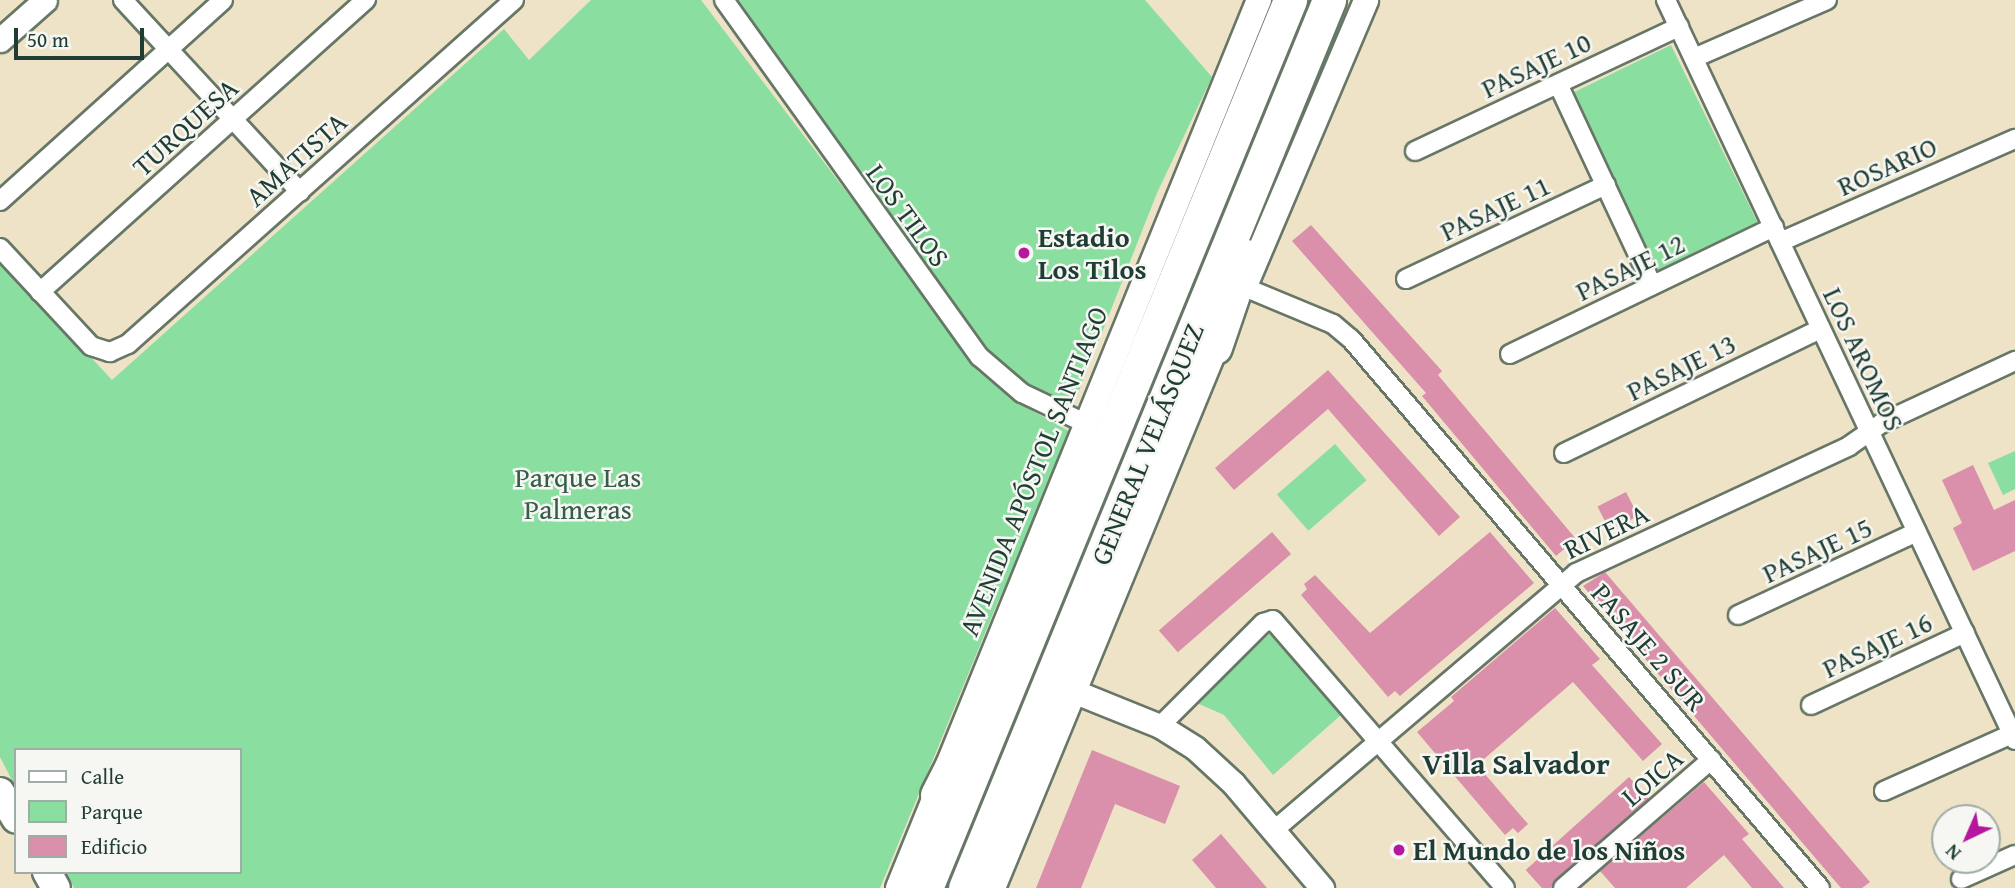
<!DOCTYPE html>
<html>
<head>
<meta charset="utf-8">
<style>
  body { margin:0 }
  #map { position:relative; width:2015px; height:888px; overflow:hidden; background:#eee3c7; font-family:"Gentium Book Plus",serif }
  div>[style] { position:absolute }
  .green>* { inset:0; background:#8adea0; transform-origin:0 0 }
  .building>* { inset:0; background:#da8faa; transform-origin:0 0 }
  .roads { filter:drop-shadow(2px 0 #677767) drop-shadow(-2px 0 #677767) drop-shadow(0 2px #677767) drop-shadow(0 -2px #677767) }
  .minor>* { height:18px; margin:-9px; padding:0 9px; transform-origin:9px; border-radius:9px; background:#fff }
  .tertiary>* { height:23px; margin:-11.5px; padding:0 11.5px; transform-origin:11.5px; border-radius:11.5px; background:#fff }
  .secondary>* { height:24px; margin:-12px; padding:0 12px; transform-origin:12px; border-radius:12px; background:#fff }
  .primary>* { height:28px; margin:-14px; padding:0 14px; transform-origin:14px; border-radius:14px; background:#fff }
  .motorway>* { height:33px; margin:-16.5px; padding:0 16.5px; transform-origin:16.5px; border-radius:16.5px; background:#fff }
  .dots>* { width:19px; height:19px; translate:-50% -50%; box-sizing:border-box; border:4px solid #f6f6f2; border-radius:50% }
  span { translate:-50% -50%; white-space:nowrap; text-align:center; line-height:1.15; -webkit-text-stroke:5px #f6f6f2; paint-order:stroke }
  .street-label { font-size:28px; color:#1f3d34 }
  .poi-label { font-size:28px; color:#1f3d34; font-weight:700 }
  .left { translate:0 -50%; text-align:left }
  .park-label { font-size:28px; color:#345d4a }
  .neighbourhood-label { font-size:30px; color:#1f3d34; font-weight:700 }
  .legend { position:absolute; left:14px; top:748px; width:228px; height:126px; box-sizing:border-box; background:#f6f6f2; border:2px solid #a0aca6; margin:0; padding:9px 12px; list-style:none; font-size:21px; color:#1f3d34 }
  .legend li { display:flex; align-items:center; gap:14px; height:35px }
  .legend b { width:35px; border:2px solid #a0aca6 }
  .north { position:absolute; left:1931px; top:804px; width:70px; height:70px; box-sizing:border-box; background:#f6f6f2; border:2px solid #a0aca6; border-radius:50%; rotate:224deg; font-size:19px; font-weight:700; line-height:28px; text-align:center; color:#1f3d34 }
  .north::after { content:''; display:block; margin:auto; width:24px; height:32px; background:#b5179e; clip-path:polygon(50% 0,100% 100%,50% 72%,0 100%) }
  .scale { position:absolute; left:14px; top:28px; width:130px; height:32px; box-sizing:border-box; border:4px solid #1f3d34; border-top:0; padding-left:9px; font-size:21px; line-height:24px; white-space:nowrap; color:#1f3d34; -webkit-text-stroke:5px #f6f6f2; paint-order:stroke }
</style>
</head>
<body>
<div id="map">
  <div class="green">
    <i style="clip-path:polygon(591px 0,701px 0,989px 380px,1017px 402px,1074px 434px,997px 604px,880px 888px,74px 888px,65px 872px,240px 872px,240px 750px,16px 750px,16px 788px,0 757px,0 259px,112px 380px,504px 29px,529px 60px)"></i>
    <i style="clip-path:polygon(738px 0,1145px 0,1212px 77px,1157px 193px,1075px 401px,1068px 405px,1028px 386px,986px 348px)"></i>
    <i style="left:1671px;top:45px;width:197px;height:112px;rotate:64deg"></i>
    <i style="left:1335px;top:444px;width:48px;height:77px;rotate:49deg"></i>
    <i style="clip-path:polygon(2015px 451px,2015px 489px,2003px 495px,1988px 463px)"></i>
    <i style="clip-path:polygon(1269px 634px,1342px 714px,1273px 775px,1224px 715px,1197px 703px)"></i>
  </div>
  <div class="building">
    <i style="clip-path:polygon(1311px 225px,1442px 371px,1438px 375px,1576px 539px,1556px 556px,1422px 396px,1426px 393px,1292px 241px)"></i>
    <i style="clip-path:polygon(1328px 370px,1460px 517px,1439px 536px,1328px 409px,1234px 490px,1215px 468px)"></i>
    <i style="clip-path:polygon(1973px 465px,1994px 510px,2015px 500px,2015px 551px,1973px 571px,1953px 528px,1962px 523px,1942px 480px)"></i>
    <i style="left:1626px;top:492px;width:27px;height:32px;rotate:63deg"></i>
    <i style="left:1272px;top:532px;width:29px;height:150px;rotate:49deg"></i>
    <i style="clip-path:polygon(1490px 532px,1534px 583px,1400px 696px,1395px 691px,1388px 697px,1301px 595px,1307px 589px,1304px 584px,1315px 575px,1370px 633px)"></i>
    <i style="clip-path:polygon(1605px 572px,1870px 882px,1862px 888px,1841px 888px,1583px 586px)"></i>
    <i style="clip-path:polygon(1555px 608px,1600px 659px,1592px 665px,1662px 744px,1643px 761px,1573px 682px,1477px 765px,1528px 824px,1518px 833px,1513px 828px,1505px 835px,1417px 732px,1454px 701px,1451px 697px)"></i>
    <i style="clip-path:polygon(1092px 750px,1180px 786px,1165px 824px,1115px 804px,1081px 888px,1036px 888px)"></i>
    <i style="left:1629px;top:777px;width:30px;height:139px;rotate:48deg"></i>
    <i style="clip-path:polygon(1704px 782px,1749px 834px,1742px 839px,1784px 888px,1752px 888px,1724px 855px,1686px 888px,1615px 888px,1600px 871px)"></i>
    <i style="clip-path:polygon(1221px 834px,1267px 888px,1216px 888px,1192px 860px)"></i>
  </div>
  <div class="roads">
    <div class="minor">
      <i style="left:123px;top:0;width:261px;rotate:47.3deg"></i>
      <i style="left:724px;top:0;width:439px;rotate:54.4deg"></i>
      <i style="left:980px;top:357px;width:55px;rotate:40.6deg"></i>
      <i style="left:1022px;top:393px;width:70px;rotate:25.5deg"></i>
      <i style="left:1666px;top:0;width:818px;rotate:64.75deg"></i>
      <i style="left:1694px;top:58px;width:145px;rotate:-23.6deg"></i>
      <i style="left:1558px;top:84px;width:222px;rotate:64.9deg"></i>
      <i style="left:1415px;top:151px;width:292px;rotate:-25.2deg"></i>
      <i style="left:0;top:201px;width:300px;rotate:-42deg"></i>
      <i style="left:1780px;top:242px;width:257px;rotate:-23.7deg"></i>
      <i style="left:0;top:248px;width:134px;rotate:47.1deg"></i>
      <i style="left:91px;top:346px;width:20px;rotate:18deg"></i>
      <i style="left:110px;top:352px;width:20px;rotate:-24deg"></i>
      <i style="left:128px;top:344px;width:517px;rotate:-41.71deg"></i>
      <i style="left:1406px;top:279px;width:221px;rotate:-25.2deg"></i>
      <i style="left:1244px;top:287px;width:96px;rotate:22.6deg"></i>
      <i style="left:1333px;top:324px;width:23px;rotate:40deg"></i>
      <i style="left:1351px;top:339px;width:722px;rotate:49.49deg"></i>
      <i style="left:40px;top:292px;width:438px;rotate:-41.9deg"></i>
      <i style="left:1510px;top:354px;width:293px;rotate:-25.7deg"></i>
      <i style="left:1564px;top:453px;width:285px;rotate:-25.8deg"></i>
      <i style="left:1738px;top:615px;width:197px;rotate:-24.9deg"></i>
      <i style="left:1811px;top:705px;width:170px;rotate:-25.1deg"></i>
      <i style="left:1160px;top:726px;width:146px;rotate:-45deg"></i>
      <i style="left:1263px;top:623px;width:10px;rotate:-17deg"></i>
      <i style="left:1273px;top:620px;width:354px;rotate:49.1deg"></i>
      <i style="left:1884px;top:791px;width:140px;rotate:-24deg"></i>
      <i style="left:1273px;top:831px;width:398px;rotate:-40.4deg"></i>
      <i style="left:1576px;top:573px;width:301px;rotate:-24.9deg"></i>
      <i style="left:1849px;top:446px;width:40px;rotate:-34.9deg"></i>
      <i style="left:1882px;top:423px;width:147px;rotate:-25deg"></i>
      <i style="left:1961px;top:879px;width:59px;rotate:-24deg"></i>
      <i style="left:1563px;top:888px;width:196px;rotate:-40.9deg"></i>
    </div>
    <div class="tertiary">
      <i style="left:0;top:40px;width:60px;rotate:-41.6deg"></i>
      <i style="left:1073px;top:691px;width:94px;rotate:21.9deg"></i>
      <i style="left:1160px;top:726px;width:41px;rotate:32.2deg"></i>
      <i style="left:1195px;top:748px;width:52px;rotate:42.6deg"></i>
      <i style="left:1233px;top:783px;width:138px;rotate:49.7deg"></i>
    </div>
    <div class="secondary">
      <i style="left:1247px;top:281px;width:305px;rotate:-67deg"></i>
      <i style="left:898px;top:888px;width:959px;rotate:-67.88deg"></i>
      <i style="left:993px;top:888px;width:601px;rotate:-67.61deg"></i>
    </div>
    <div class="primary">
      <i style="left:0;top:792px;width:31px;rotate:59deg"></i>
      <i style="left:47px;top:872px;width:18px;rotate:61deg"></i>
    </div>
    <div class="motorway">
      <i style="left:1215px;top:347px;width:96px;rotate:-71.2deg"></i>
      <i style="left:937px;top:795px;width:68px;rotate:-63.1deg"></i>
      <i style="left:926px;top:888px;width:960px;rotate:-67.71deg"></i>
      <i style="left:965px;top:888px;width:960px;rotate:-67.71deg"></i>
    </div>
  </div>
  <div class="dots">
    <i style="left:1024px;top:253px;background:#b5179e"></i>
    <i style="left:1399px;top:850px;background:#b5179e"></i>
  </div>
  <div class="street-label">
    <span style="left:1536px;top:65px;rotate:-25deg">PASAJE 10</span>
    <span style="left:185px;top:127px;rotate:-42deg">TURQUESA</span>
    <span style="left:296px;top:159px;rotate:-42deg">AMATISTA</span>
    <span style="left:1887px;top:166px;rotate:-24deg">ROSARIO</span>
    <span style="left:1495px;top:208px;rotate:-25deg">PASAJE 11</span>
    <span style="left:908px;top:215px;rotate:54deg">LOS TILOS</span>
    <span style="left:1630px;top:267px;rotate:-26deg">PASAJE 12</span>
    <span style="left:1864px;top:359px;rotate:65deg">LOS AROMOS</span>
    <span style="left:1681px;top:367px;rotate:-26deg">PASAJE 13</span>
    <span style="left:1147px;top:444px;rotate:-68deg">GENERAL VELÁSQUEZ</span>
    <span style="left:1033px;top:471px;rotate:-68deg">AVENIDA APÓSTOL SANTIAGO</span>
    <span style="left:1606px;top:531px;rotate:-26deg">RIVERA</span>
    <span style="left:1817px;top:550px;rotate:-25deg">PASAJE 15</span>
    <span style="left:1877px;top:645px;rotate:-25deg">PASAJE 16</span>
    <span style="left:1649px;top:647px;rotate:49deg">PASAJE 2 SUR</span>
    <span style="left:1652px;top:777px;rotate:-41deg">LOICA</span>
  </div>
  <div class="poi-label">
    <span class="left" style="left:1038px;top:253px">Estadio<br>Los Tilos</span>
    <span class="left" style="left:1413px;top:850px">El Mundo de los Niños</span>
  </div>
  <div class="park-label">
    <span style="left:578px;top:493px">Parque Las<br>Palmeras</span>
  </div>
  <div class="neighbourhood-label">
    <span style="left:1516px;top:763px">Villa Salvador</span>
  </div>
  <ul class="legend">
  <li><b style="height:9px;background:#fff"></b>Calle</li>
  <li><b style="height:19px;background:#8adea0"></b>Parque</li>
  <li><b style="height:19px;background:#da8faa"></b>Edificio</li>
  </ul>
  <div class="north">N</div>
  <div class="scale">50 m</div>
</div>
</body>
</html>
